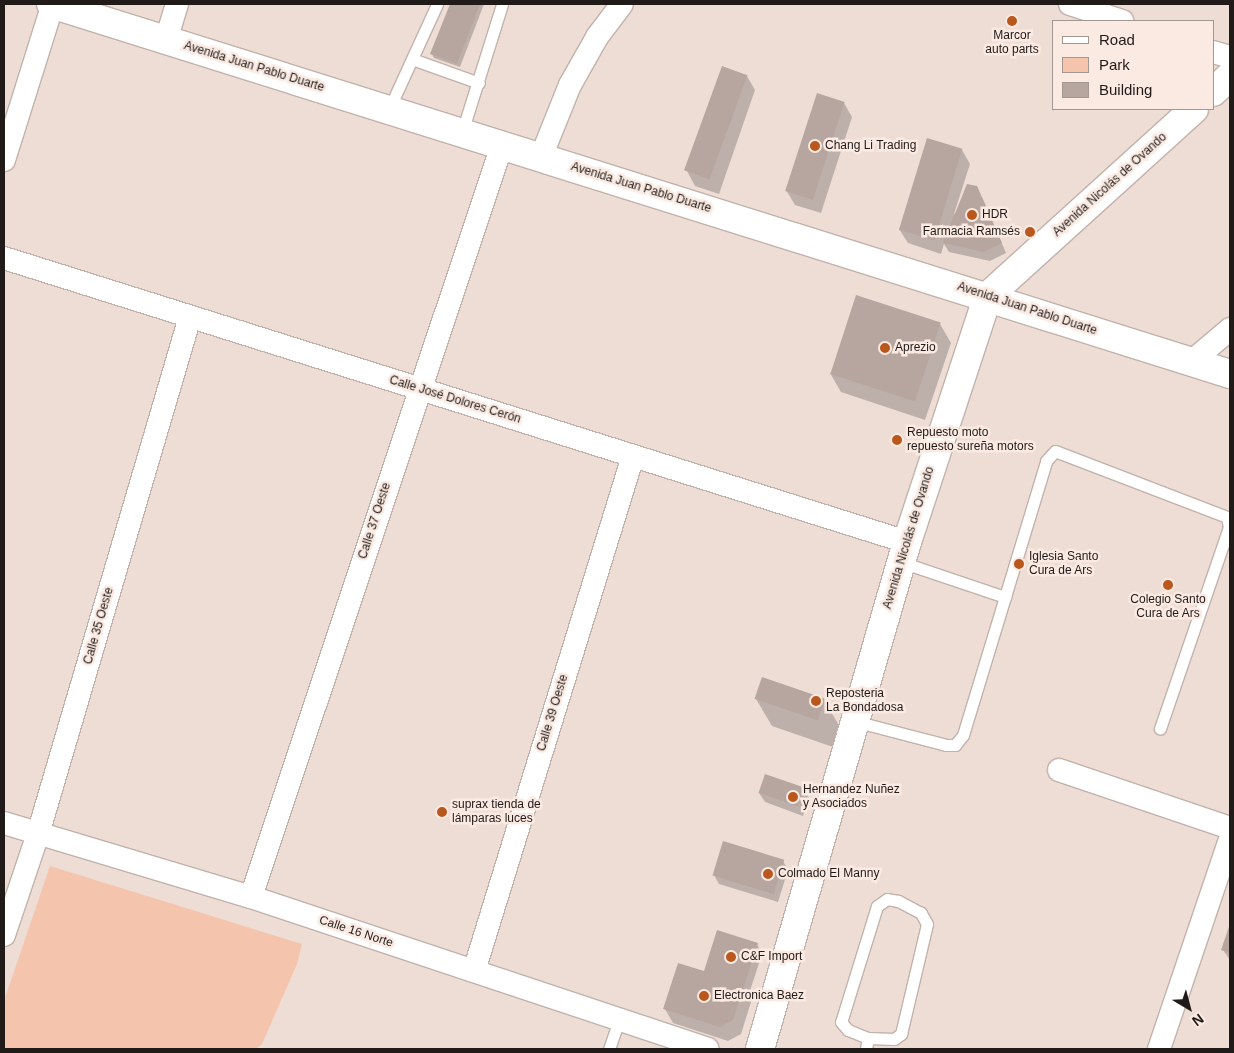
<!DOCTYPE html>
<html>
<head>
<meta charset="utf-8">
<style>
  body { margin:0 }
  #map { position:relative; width:1234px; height:1053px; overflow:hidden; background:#edddd5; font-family:Arial,sans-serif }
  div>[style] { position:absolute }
  .green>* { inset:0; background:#f4c4ad }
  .shadow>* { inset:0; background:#0003 }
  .building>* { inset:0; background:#b6a69f; transform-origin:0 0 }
  .roads { filter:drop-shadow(1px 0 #c2b2ab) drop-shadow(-1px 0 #c2b2ab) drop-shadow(0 1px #c2b2ab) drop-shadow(0 -1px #c2b2ab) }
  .lane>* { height:11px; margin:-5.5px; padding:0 5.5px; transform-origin:5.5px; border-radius:5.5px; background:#fff }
  .street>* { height:22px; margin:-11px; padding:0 11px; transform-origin:11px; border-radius:11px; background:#fff }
  .secondary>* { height:28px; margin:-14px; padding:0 14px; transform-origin:14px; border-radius:14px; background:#fff }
  .dots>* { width:14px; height:14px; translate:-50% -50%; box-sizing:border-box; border:2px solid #faeae2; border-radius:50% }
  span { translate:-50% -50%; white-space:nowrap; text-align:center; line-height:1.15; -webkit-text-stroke:5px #faeae2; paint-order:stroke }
  .poi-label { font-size:12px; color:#201a18 }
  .left { translate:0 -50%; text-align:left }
  .right { translate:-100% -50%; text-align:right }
  .street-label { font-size:12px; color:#201a18 }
  .frame { position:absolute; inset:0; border:5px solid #201a18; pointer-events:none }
  .legend { position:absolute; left:1052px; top:20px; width:162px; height:90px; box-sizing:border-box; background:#faeae2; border:1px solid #a39791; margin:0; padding:6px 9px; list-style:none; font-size:15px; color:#201a18 }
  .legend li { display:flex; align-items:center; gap:10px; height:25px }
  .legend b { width:25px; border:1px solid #a39791 }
  .north { position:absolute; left:1164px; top:983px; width:50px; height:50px; -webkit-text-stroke:4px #faeae2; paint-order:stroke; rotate:143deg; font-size:14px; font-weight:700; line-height:20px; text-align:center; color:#201a18 }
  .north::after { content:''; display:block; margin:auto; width:18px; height:22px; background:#201a18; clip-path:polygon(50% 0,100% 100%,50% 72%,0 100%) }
</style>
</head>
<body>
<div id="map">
  <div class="green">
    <i style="clip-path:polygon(50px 866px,302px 944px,297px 964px,262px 1044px,256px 1049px,4px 1049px,4px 1001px)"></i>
  </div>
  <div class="shadow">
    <i style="clip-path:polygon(451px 4px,484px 4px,460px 67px,434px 58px,432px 54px)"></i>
    <i style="clip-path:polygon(747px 76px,755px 90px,719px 194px,695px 186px,687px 171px)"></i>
    <i style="clip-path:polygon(844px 103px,852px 117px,821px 213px,795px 205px,786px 190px)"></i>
    <i style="clip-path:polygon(962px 150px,970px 164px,954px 214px,982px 197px,1006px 253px,990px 261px,949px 252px,944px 244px,941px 254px,908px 243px,899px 229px)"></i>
    <i style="clip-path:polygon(940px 324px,951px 343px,925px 420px,841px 392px,830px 373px)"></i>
    <i style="clip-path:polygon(756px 699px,824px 700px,840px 727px,833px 747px,772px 726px)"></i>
    <i style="clip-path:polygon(804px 789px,809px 798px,803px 816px,765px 802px,759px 793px)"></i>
    <i style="clip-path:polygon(783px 861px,788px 870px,778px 902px,719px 884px,714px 875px)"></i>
    <i style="clip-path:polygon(1230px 928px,1230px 960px,1223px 950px)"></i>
    <i style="clip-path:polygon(757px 944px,762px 954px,749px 994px,752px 999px,741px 1034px,728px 1041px,673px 1023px,665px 1009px,707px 974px)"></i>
  </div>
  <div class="building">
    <i style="clip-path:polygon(450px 4px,480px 4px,457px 64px,430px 54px)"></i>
    <i style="left:722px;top:66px;width:27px;height:111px;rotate:20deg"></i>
    <i style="left:817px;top:93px;width:29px;height:103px;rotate:18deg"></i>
    <i style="left:927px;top:138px;width:37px;height:96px;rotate:17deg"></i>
    <i style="clip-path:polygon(967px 184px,977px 186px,1002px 243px,984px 252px,943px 243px)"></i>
    <i style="left:856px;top:295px;width:89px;height:83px;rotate:18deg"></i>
    <i style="left:762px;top:677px;width:67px;height:23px;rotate:19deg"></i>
    <i style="left:765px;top:774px;width:42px;height:20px;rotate:19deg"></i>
    <i style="left:723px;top:841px;width:64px;height:36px;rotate:17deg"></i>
    <i style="clip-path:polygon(1230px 924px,1230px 953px,1221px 950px)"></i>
    <i style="clip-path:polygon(717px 930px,758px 943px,733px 1020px,720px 1027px,663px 1009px,678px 963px,704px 971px)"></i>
  </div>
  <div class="roads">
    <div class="lane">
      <i style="left:412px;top:59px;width:71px;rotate:19.7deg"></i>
      <i style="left:389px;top:109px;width:115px;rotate:-65.4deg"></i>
      <i style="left:462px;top:132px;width:134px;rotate:-72.6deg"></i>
      <i style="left:901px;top:562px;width:110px;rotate:18.6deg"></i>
      <i style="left:854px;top:721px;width:95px;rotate:14.6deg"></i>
      <i style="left:946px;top:745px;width:9px"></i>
      <i style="left:955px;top:745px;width:13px;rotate:-51deg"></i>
      <i style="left:963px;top:735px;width:286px;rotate:-73.1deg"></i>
      <i style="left:1046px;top:461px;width:13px;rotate:-48deg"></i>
      <i style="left:1055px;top:451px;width:184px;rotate:21deg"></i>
      <i style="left:1227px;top:517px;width:10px;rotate:79deg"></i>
      <i style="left:1229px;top:527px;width:213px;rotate:108.9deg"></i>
      <i style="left:609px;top:1049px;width:31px;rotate:-71deg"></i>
      <i style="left:866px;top:1049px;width:11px;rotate:-80deg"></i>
      <i style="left:868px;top:1038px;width:26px;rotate:2deg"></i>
      <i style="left:894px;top:1039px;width:9px;rotate:-36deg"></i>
      <i style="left:901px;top:1034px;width:113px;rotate:-76.7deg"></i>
      <i style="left:927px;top:924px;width:13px;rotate:-119deg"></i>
      <i style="left:921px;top:913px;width:26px;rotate:-152deg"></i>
      <i style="left:898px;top:901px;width:11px;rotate:-170deg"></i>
      <i style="left:887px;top:899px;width:12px;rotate:145deg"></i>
      <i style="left:877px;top:906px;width:121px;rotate:107.2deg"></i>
      <i style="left:841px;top:1022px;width:11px;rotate:49deg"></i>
      <i style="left:848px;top:1030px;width:22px;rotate:22deg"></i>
    </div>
    <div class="street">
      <i style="left:1070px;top:4px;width:55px;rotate:18.1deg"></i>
      <i style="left:166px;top:40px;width:38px;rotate:-73deg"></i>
      <i style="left:1213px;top:52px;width:18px;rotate:16deg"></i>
      <i style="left:541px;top:157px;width:78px;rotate:-68.1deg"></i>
      <i style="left:570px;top:85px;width:55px;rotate:-60.6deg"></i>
      <i style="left:597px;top:37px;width:41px;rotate:-52.9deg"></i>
      <i style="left:4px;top:160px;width:164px;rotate:-72.6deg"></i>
      <i style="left:4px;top:258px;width:947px;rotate:17.46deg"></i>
      <i style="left:1191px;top:362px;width:51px;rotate:-40.2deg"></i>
      <i style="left:1059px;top:770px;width:181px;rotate:18.7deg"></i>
      <i style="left:4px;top:823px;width:258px;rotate:16.7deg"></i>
      <i style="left:251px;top:897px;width:481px;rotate:18.4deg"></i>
      <i style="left:251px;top:897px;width:793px;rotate:-71.54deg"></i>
      <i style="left:4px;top:935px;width:107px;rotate:-71.4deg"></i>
      <i style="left:38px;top:834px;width:539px;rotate:-73.62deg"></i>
      <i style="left:474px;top:971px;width:539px;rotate:-72.84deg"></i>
      <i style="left:1159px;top:1049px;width:222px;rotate:-71.3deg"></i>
    </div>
    <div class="secondary">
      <i style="left:51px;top:4px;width:1236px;rotate:17.42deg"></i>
      <i style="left:1213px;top:92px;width:23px;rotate:-43deg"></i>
      <i style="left:760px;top:1049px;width:528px;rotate:-73.83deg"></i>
      <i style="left:907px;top:542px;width:259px;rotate:-71.8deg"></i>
      <i style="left:988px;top:296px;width:278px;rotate:-42.2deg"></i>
    </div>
  </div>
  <div class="dots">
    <i style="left:1012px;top:21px;background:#ba571c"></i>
    <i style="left:815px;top:146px;background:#ba571c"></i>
    <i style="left:972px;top:215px;background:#ba571c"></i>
    <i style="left:1030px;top:232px;background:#ba571c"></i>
    <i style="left:885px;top:348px;background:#ba571c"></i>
    <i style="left:897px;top:440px;background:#ba571c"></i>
    <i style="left:1019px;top:564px;background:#ba571c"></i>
    <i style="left:1168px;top:585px;background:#ba571c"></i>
    <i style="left:816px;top:701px;background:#ba571c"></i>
    <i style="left:793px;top:797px;background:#ba571c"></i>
    <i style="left:442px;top:812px;background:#ba571c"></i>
    <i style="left:768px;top:874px;background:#ba571c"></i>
    <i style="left:731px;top:957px;background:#ba571c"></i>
    <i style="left:704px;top:996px;background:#ba571c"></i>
  </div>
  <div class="poi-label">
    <span style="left:1012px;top:43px">Marcor<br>auto parts</span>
    <span class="left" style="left:825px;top:146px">Chang Li Trading</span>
    <span class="left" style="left:982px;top:215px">HDR</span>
    <span class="right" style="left:1020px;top:232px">Farmacia Ramsés</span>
    <span class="left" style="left:895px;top:348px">Aprezio</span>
    <span class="left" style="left:907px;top:440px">Repuesto moto<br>repuesto sureña motors</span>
    <span class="left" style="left:1029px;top:564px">Iglesia Santo<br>Cura de Ars</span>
    <span style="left:1168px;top:607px">Colegio Santo<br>Cura de Ars</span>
    <span class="left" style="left:826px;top:701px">Reposteria<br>La Bondadosa</span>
    <span class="left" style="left:803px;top:797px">Hernandez Nuñez<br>y Asociados</span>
    <span class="left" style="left:452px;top:812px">suprax tienda de<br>lámparas luces</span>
    <span class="left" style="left:778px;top:874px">Colmado El Manny</span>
    <span class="left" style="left:741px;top:957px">C&amp;F Import</span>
    <span class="left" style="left:714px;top:996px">Electronica Baez</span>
  </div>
  <div class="street-label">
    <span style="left:254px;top:67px;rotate:17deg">Avenida Juan Pablo Duarte</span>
    <span style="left:1110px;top:185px;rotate:-42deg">Avenida Nicolás de Ovando</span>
    <span style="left:641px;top:188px;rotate:17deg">Avenida Juan Pablo Duarte</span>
    <span style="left:1027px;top:309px;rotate:18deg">Avenida Juan Pablo Duarte</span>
    <span style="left:455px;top:400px;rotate:17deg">Calle José Dolores Cerón</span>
    <span style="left:375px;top:521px;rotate:-72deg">Calle 37 Oeste</span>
    <span style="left:909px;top:538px;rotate:-73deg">Avenida Nicolás de Ovando</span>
    <span style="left:99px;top:626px;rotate:-74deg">Calle 35 Oeste</span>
    <span style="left:553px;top:713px;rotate:-73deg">Calle 39 Oeste</span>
    <span style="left:356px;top:932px;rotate:18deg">Calle 16 Norte</span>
  </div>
  <div class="frame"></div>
  <ul class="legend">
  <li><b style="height:6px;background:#fff"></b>Road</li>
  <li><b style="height:14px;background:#f4c4ad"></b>Park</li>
  <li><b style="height:14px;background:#b6a69f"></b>Building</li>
  </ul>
  <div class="north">N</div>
</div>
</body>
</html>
